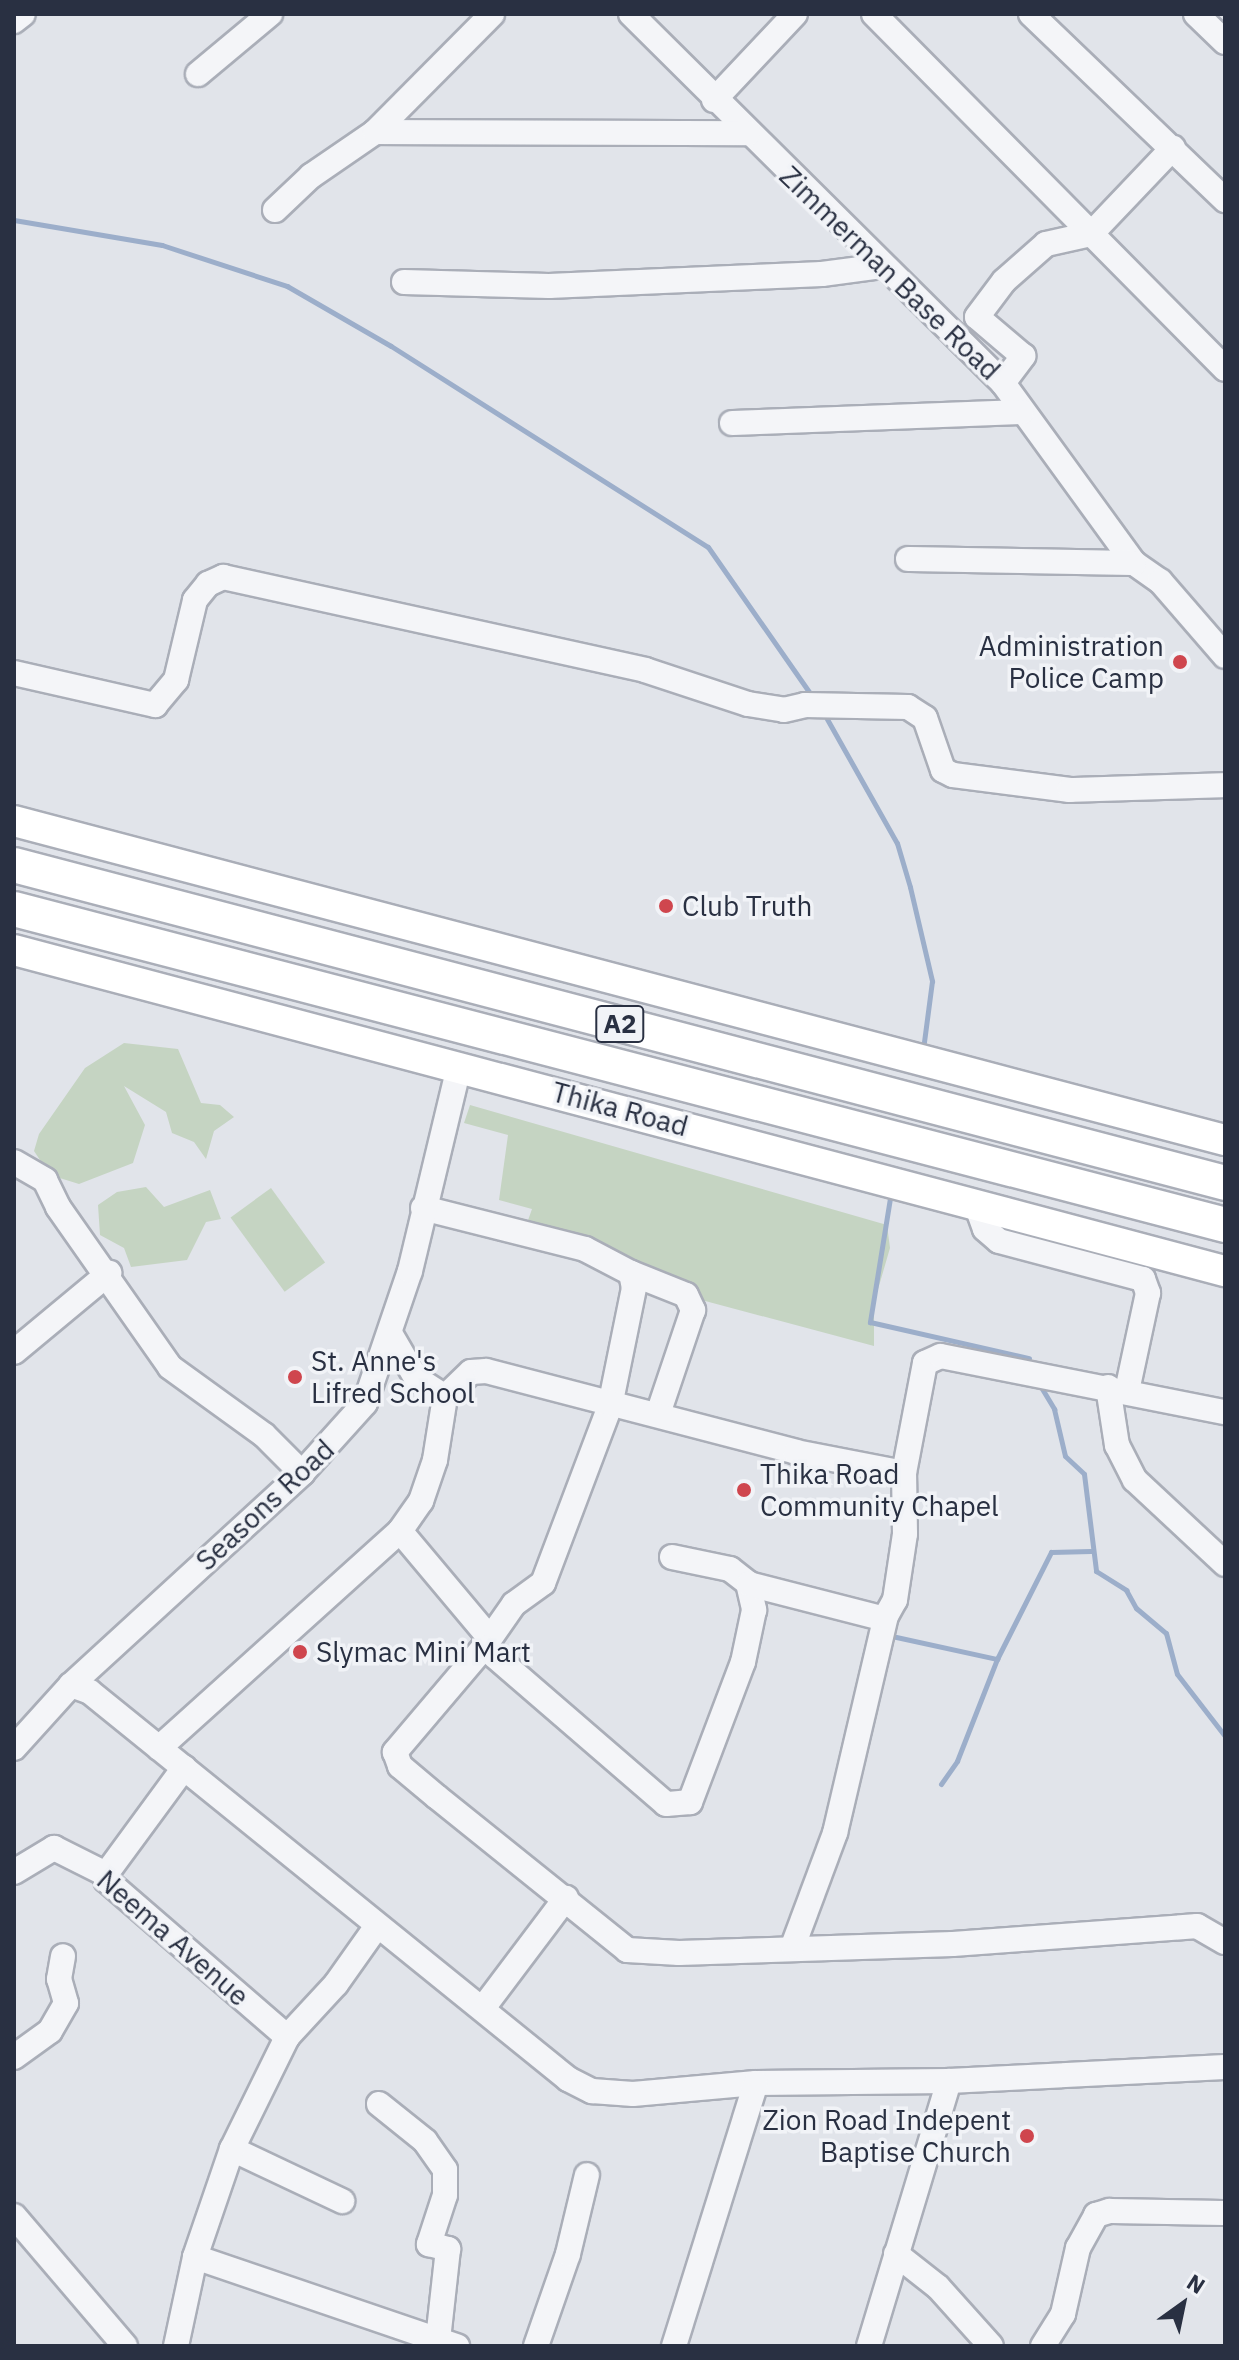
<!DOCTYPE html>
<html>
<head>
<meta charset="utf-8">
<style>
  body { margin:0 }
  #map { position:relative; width:1239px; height:2360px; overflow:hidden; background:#e1e4ea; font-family:"IBM Plex Sans",sans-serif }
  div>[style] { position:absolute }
  .green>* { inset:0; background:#c5d4c2; transform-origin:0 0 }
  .stream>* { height:5px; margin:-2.5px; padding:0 2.5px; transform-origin:2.5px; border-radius:2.5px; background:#9caeca }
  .roads { filter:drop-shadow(2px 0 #aaaeb8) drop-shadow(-2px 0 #aaaeb8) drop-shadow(0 2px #aaaeb8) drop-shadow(0 -2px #aaaeb8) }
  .minor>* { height:24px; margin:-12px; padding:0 12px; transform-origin:12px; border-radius:12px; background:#f4f5f8 }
  .major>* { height:30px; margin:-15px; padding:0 15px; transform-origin:15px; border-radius:15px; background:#fff }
  .highway>* { height:34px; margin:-17px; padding:0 17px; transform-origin:17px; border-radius:17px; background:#fff }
  .dots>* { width:22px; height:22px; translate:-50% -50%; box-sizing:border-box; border:4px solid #f1f3f7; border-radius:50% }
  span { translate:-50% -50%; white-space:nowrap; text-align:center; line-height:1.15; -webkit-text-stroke:7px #f1f3f7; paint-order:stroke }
  .shield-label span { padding:2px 6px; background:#f1f3f7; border:2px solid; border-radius:6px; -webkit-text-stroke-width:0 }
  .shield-label { font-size:26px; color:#293042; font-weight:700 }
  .street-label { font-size:28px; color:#293042 }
  .poi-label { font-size:28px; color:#293042 }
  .right { translate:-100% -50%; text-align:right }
  .left { translate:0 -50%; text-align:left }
  .frame { position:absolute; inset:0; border:16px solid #293042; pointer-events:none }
  .north { position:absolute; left:1143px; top:2264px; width:80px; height:80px; -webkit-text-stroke:6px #f1f3f7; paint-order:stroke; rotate:33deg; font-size:22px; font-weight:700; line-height:32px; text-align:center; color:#293042 }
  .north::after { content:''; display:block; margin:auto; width:28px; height:36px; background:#293042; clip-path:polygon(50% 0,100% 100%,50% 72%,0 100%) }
</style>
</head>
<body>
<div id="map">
  <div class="green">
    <i style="clip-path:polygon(124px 1043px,178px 1049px,201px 1103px,220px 1105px,234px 1117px,214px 1131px,206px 1159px,194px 1142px,172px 1133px,166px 1112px,124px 1086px,145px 1125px,133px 1163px,79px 1184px,50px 1175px,34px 1151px,39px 1134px,85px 1068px)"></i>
    <i style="clip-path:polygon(470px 1105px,887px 1225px,890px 1248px,874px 1303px,874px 1346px,653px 1287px,526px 1226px,532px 1209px,499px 1200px,508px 1135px,464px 1123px)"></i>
    <i style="clip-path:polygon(146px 1187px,164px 1207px,210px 1190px,221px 1219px,206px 1222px,187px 1260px,131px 1267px,124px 1248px,100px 1235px,98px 1205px,117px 1192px)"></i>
    <i style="left:271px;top:1188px;width:92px;height:50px;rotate:54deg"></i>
  </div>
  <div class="stream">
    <i style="left:14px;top:220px;width:150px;rotate:9.6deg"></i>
    <i style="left:162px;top:245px;width:132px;rotate:18.2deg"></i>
    <i style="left:287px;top:286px;width:120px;rotate:30deg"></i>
    <i style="left:391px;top:346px;width:375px;rotate:32.4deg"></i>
    <i style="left:708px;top:547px;width:178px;rotate:55.1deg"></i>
    <i style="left:827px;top:719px;width:142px;rotate:60.6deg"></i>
    <i style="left:897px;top:843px;width:46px;rotate:73.5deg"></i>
    <i style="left:910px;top:887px;width:97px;rotate:76.8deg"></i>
    <i style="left:932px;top:981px;width:62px;rotate:97.5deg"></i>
    <i style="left:890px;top:1198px;width:126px;rotate:99.2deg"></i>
    <i style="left:870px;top:1322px;width:163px;rotate:12.8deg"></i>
    <i style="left:1041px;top:1387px;width:26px;rotate:59deg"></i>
    <i style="left:1054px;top:1409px;width:48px;rotate:76.8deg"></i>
    <i style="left:1065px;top:1456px;width:26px;rotate:43deg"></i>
    <i style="left:1084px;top:1474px;width:98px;rotate:82.9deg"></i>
    <i style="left:1096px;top:1571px;width:36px;rotate:32deg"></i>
    <i style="left:1126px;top:1590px;width:21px;rotate:61deg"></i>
    <i style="left:1136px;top:1608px;width:39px;rotate:40deg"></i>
    <i style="left:1166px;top:1633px;width:42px;rotate:75deg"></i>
    <i style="left:1177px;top:1674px;width:78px;rotate:52.3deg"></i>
    <i style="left:887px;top:1635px;width:113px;rotate:12.3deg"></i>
    <i style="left:997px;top:1659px;width:120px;rotate:-63.2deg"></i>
    <i style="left:1051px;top:1552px;width:40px;rotate:-1.4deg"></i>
    <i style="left:941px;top:1784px;width:28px;rotate:-55deg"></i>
    <i style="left:957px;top:1761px;width:110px;rotate:-68.6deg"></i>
  </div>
  <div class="roads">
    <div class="minor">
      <i style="left:631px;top:14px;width:524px;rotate:44.77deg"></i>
      <i style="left:1003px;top:383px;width:223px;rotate:54deg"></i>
      <i style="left:1134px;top:563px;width:32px;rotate:35deg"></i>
      <i style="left:1160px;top:581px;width:99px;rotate:49.1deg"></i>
      <i style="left:874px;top:14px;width:499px;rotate:45.3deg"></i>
      <i style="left:1031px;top:14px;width:269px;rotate:43.8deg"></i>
      <i style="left:1196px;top:14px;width:40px;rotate:44deg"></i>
      <i style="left:14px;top:21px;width:11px;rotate:-38deg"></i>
      <i style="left:198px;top:74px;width:94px;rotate:-39.8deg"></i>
      <i style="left:714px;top:100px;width:118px;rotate:-46.7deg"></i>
      <i style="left:375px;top:132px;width:373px;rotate:0.2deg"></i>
      <i style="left:275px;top:210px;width:50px;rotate:-43.4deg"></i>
      <i style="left:311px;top:176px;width:78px;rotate:-34.5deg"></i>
      <i style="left:375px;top:132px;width:166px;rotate:-45.2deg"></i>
      <i style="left:404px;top:282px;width:145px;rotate:1.6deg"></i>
      <i style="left:549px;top:286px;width:273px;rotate:-2.5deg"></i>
      <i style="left:822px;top:274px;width:62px;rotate:-7.5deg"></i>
      <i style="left:1003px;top:383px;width:34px;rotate:-53deg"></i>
      <i style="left:1023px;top:356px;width:60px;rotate:-139.7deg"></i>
      <i style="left:977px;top:317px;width:45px;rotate:-53.1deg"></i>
      <i style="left:1004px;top:281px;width:56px;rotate:-41.4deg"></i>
      <i style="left:1046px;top:244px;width:46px;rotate:-12.5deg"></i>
      <i style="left:1091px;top:234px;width:119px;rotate:-46.4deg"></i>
      <i style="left:732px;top:423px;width:290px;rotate:-2.2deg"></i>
      <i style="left:908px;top:559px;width:226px;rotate:1deg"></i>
      <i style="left:14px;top:673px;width:145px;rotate:12.8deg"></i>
      <i style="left:155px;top:705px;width:33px;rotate:-50deg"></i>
      <i style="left:176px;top:680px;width:82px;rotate:-76.6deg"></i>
      <i style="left:195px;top:600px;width:21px;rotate:-51deg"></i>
      <i style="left:208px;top:584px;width:17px;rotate:-25deg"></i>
      <i style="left:223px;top:577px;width:432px;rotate:12.4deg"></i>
      <i style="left:645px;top:670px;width:108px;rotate:18.3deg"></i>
      <i style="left:748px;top:704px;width:36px;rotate:9deg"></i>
      <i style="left:784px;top:710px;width:22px;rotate:-13deg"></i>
      <i style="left:805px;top:705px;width:103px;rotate:1.1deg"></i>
      <i style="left:908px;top:707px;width:20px;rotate:33deg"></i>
      <i style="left:925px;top:718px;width:55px;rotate:70.9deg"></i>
      <i style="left:943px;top:770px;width:11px;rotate:27deg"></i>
      <i style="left:953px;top:775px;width:118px;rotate:7.3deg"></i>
      <i style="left:1070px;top:790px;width:155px;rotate:-1.8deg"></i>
      <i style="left:14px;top:1162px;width:36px;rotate:30deg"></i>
      <i style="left:45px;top:1180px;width:30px;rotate:64deg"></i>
      <i style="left:58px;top:1207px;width:195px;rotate:55deg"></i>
      <i style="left:170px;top:1367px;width:116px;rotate:35.9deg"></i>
      <i style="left:264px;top:1435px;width:54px;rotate:45deg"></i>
      <i style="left:977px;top:1207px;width:23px;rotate:70deg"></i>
      <i style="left:985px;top:1229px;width:18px;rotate:41deg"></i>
      <i style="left:999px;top:1241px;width:149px;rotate:14.8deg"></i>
      <i style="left:1143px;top:1279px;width:15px;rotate:70deg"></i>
      <i style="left:1148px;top:1293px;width:100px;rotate:102.1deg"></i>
      <i style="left:423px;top:1208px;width:167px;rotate:14.2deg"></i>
      <i style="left:585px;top:1249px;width:52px;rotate:27.6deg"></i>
      <i style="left:631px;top:1273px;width:15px;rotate:79deg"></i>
      <i style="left:634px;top:1288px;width:120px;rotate:101.5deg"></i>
      <i style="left:610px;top:1406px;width:189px;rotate:110.7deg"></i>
      <i style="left:543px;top:1583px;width:36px;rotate:144deg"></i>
      <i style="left:514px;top:1604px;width:52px;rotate:124.9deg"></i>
      <i style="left:631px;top:1273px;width:59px;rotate:21.8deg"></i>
      <i style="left:686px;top:1295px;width:17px;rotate:65deg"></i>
      <i style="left:693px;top:1310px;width:110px;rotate:108.6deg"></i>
      <i style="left:391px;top:1335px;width:50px;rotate:59.8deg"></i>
      <i style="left:416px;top:1378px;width:35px;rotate:33deg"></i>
      <i style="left:14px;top:1352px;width:124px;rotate:-39.7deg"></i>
      <i style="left:1108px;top:1387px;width:59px;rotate:81.2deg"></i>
      <i style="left:1117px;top:1445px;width:39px;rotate:63deg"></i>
      <i style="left:1135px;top:1480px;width:123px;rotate:43deg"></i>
      <i style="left:400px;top:1531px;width:138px;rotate:50deg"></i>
      <i style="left:672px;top:1557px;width:59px;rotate:11.7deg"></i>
      <i style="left:730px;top:1569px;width:23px;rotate:38deg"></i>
      <i style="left:748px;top:1583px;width:28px;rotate:77deg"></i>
      <i style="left:754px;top:1610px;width:53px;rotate:101.9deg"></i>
      <i style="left:743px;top:1662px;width:150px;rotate:110.7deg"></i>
      <i style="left:690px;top:1802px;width:24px;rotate:175deg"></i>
      <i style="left:666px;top:1804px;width:240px;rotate:-139.2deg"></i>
      <i style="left:484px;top:1647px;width:138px;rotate:130.3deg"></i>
      <i style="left:395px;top:1752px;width:15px;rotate:70deg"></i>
      <i style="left:400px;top:1766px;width:48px;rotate:40deg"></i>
      <i style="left:437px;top:1797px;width:244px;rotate:38.8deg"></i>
      <i style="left:627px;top:1950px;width:52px;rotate:3.3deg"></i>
      <i style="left:679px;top:1953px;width:274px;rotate:-1.9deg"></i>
      <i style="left:953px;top:1944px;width:245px;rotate:-4.2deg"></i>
      <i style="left:1197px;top:1926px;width:32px;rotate:30deg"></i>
      <i style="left:749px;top:1584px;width:140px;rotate:14.4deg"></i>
      <i style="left:71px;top:1685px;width:20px;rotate:20deg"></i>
      <i style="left:90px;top:1692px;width:615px;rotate:38.99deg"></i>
      <i style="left:568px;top:2079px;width:27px;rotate:27deg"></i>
      <i style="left:592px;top:2091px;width:41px;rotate:4.2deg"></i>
      <i style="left:633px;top:2094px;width:123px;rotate:-5.1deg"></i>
      <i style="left:756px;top:2083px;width:193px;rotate:-0.6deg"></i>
      <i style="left:949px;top:2081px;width:276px;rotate:-2.9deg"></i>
      <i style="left:14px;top:1748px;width:85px;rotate:-47.9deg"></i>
      <i style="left:71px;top:1685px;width:314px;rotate:-42.5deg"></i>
      <i style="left:302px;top:1473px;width:94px;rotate:-48deg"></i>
      <i style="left:365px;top:1403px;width:139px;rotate:-71.2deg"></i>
      <i style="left:410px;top:1271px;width:210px;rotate:-76.5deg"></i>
      <i style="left:159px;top:1748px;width:324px;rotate:-42deg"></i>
      <i style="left:400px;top:1531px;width:37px;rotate:-55deg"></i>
      <i style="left:421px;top:1501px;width:43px;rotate:-71.1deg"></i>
      <i style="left:435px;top:1460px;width:64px;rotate:-81deg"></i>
      <i style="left:445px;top:1397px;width:36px;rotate:-44deg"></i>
      <i style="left:471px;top:1372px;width:15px;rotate:-4deg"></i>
      <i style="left:486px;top:1371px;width:320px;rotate:14.6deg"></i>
      <i style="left:796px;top:1452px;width:110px;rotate:11deg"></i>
      <i style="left:14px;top:1872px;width:47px;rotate:-31deg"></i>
      <i style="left:54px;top:1848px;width:58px;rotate:26.6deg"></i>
      <i style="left:106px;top:1874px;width:6px;rotate:90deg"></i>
      <i style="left:106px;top:1880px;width:240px;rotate:40.9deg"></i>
      <i style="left:106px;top:1874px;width:132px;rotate:-53.7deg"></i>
      <i style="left:793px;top:1946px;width:121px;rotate:-69.6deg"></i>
      <i style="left:835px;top:1833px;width:223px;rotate:-76.8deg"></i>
      <i style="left:886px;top:1616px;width:18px;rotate:-61deg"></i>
      <i style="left:895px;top:1600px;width:67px;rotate:-81.4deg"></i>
      <i style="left:905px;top:1534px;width:61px;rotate:-90.9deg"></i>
      <i style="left:904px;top:1473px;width:112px;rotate:-79.2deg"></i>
      <i style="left:925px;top:1363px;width:17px;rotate:-24deg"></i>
      <i style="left:941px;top:1356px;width:289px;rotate:11.2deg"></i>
      <i style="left:483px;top:2008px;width:138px;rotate:-53deg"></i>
      <i style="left:14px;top:2057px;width:44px;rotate:-35.8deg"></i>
      <i style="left:50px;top:2031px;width:32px;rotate:-60deg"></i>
      <i style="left:66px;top:2003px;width:25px;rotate:-106deg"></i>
      <i style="left:59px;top:1979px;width:23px;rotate:-80deg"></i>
      <i style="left:379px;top:2104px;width:59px;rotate:38.8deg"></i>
      <i style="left:425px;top:2141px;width:35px;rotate:55deg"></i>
      <i style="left:445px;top:2170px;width:25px;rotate:90deg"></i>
      <i style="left:445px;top:2195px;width:52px;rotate:108.1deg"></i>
      <i style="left:429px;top:2244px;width:20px;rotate:15deg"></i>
      <i style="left:448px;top:2249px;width:91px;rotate:96.3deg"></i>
      <i style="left:232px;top:2149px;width:122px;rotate:25.3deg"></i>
      <i style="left:14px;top:2216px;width:171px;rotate:49.5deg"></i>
      <i style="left:896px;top:2254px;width:53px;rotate:38.2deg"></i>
      <i style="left:938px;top:2287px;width:79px;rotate:48.1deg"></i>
      <i style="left:195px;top:2257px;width:277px;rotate:18.8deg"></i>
      <i style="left:176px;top:2346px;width:91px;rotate:-77.9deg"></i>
      <i style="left:195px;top:2257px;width:114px;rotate:-71.1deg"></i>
      <i style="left:232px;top:2149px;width:125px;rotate:-63.8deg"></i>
      <i style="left:287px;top:2037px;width:72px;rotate:-47.2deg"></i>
      <i style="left:336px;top:1984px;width:71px;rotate:-54.7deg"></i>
      <i style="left:536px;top:2346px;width:97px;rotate:-70.8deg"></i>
      <i style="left:568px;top:2254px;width:81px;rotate:-76.5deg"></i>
      <i style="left:674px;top:2346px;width:275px;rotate:-72.7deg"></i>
      <i style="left:869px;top:2346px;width:277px;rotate:-73.2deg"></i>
      <i style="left:1043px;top:2346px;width:38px;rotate:-58deg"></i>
      <i style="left:1063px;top:2314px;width:68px;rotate:-77.2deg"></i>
      <i style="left:1078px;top:2248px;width:38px;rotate:-61deg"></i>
      <i style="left:1096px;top:2215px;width:14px;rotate:-17deg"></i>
      <i style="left:1109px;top:2211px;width:116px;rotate:1deg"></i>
    </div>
    <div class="major">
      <i style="left:14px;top:821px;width:1252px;rotate:14.76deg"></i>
      <i style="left:14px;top:950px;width:1253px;rotate:14.85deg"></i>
    </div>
    <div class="highway">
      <i style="left:14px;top:865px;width:1252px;rotate:14.71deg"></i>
      <i style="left:14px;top:909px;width:1252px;rotate:14.62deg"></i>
    </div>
  </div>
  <div class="dots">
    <i style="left:1180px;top:662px;background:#cf464e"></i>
    <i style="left:666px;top:906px;background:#cf464e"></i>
    <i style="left:295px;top:1377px;background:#cf464e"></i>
    <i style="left:744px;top:1490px;background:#cf464e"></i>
    <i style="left:300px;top:1652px;background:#cf464e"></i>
    <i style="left:1027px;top:2136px;background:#cf464e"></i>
  </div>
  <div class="shield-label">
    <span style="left:620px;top:1024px">A2</span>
  </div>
  <div class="street-label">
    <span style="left:890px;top:273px;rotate:44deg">Zimmerman Base Road</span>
    <span style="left:620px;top:1109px;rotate:15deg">Thika Road</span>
    <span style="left:265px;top:1505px;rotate:-43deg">Seasons Road</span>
    <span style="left:173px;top:1938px;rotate:41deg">Neema Avenue</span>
  </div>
  <div class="poi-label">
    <span class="right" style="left:1164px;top:662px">Administration<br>Police Camp</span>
    <span class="left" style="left:682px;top:906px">Club Truth</span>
    <span class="left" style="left:311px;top:1377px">St. Anne's<br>Lifred School</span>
    <span class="left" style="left:760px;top:1490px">Thika Road<br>Community Chapel</span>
    <span class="left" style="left:316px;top:1652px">Slymac Mini Mart</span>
    <span class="right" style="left:1011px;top:2136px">Zion Road Indepent<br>Baptise Church</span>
  </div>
  <div class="frame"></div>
  <div class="north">N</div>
</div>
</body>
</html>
